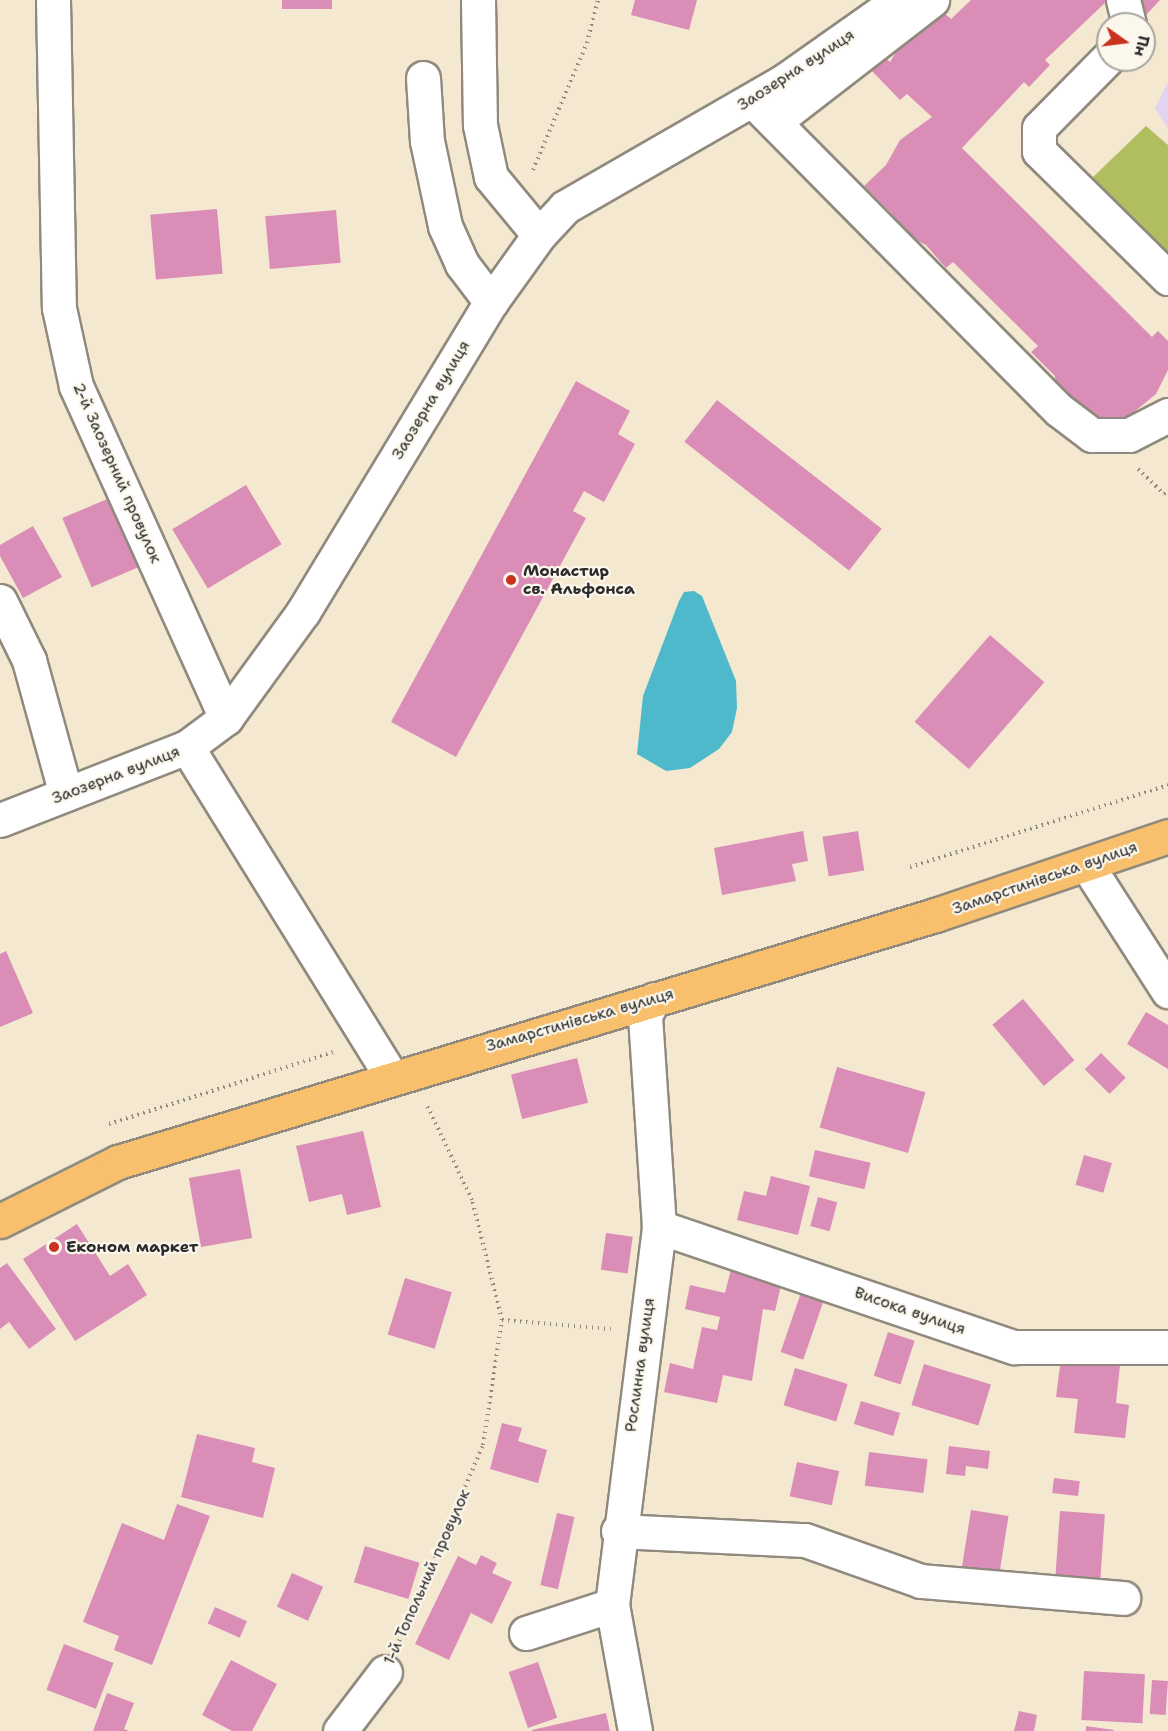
<!DOCTYPE html>
<html>
<head>
<meta charset="utf-8">
<style>
  body { margin:0 }
  #map { position:relative; width:1168px; height:1731px; overflow:hidden; background:#f5e8d1; font-family:"Shantell Sans",sans-serif }
  div>[style] { position:absolute }
  .built>* { inset:0; background:#e3d3f2 }
  .green>* { inset:0; background:#b1be60 }
  .water>* { inset:0; background:#4eb9cb }
  .building>* { inset:0; background:#da8db6; transform-origin:0 0 }
  .path>* { height:4px; margin-top:-2px; transform-origin:0; background:repeating-linear-gradient(90deg,#908a7e 0 1.5px,transparent 0 6px) }
  .roads { filter:drop-shadow(2px 0 #908a7e) drop-shadow(-2px 0 #908a7e) drop-shadow(0 2px #908a7e) drop-shadow(0 -2px #908a7e) }
  .minor>* { height:33px; margin:-16.5px; padding:0 16.5px; transform-origin:16.5px; border-radius:16.5px; background:#fff }
  .major>* { height:33px; margin:-16.5px; padding:0 16.5px; transform-origin:16.5px; border-radius:16.5px; background:#f8bf6c }
  .dots>* { width:16px; height:16px; translate:-50% -50%; box-sizing:border-box; border:3px solid #fbf7ec; border-radius:50% }
  span { translate:-50% -50%; white-space:nowrap; text-align:center; line-height:1.15; -webkit-text-stroke:4.5px #fbf7ec; paint-order:stroke }
  .street-label { font-size:16px; color:#2b2b2b }
  .poi-label { font-size:16px; color:#2b2b2b; font-weight:700 }
  .left { translate:0 -50%; text-align:left }
  .north { position:absolute; left:1096px; top:12px; width:60px; height:60px; box-sizing:border-box; background:#fbf7ec; border:2px solid #a8a59f; border-radius:50%; rotate:104deg; font-size:16px; font-weight:700; line-height:24px; text-align:center; color:#2b2b2b }
  .north::after { content:''; display:block; margin:auto; width:21px; height:27px; background:#c8321e; clip-path:polygon(50% 0,100% 100%,50% 72%,0 100%) }
</style>
</head>
<body>
<div id="map">
  <div class="built">
    <i style="clip-path:polygon(1168px 82px,1168px 129px,1155px 108px)"></i>
  </div>
  <div class="green">
    <i style="clip-path:polygon(1146px 126px,1168px 145px,1168px 255px,1091px 179px)"></i>
  </div>
  <div class="water">
    <i style="clip-path:polygon(694px 591px,702px 596px,736px 681px,737px 708px,732px 732px,719px 749px,690px 768px,666px 771px,637px 754px,643px 696px,679px 601px,684px 592px)"></i>
  </div>
  <div class="building">
    <i style="left:282px;top:0;width:50px;height:9px"></i>
    <i style="clip-path:polygon(635px 0,697px 0,689px 30px,631px 15px)"></i>
    <i style="clip-path:polygon(971px 0,1108px 0,1045px 60px,1050px 65px,1029px 87px,1024px 82px,962px 148px,1152px 337px,1158px 331px,1168px 341px,1168px 370px,1156px 394px,1111px 431px,1056px 389px,1055px 376px,1031px 352px,1038px 346px,953px 262px,946px 268px,926px 245px,896px 230px,892px 214px,864px 186px,886px 165px,900px 140px,932px 117px,907px 94px,900px 100px,870px 69px,883px 56px,890px 62px,912px 26px,930px 25px,943px 12px,951px 19px)"></i>
    <i style="clip-path:polygon(1131px 0,1160px 0,1146px 15px)"></i>
    <i style="left:217px;top:209px;width:65px;height:67px;rotate:85deg"></i>
    <i style="left:336px;top:210px;width:53px;height:71px;rotate:85deg"></i>
    <i style="clip-path:polygon(576px 381px,630px 411px,618px 434px,635px 444px,604px 502px,584px 491px,573px 511px,586px 518px,456px 757px,391px 722px)"></i>
    <i style="left:717px;top:400px;width:209px;height:53px;rotate:38deg"></i>
    <i style="left:246px;top:485px;width:69px;height:86px;rotate:59deg"></i>
    <i style="left:112px;top:497px;width:75px;height:54px;rotate:67deg"></i>
    <i style="clip-path:polygon(33px 526px,62px 577px,23px 598px,0 556px,0 545px)"></i>
    <i style="left:990px;top:635px;width:72px;height:115px;rotate:41deg"></i>
    <i style="clip-path:polygon(803px 831px,808px 861px,792px 864px,796px 881px,722px 895px,714px 848px)"></i>
    <i style="left:858px;top:831px;width:40px;height:36px;rotate:81deg"></i>
    <i style="clip-path:polygon(6px 951px,33px 1013px,0 1027px,0 954px)"></i>
    <i style="left:1023px;top:999px;width:80px;height:40px;rotate:50deg"></i>
    <i style="clip-path:polygon(1146px 1012px,1168px 1025px,1168px 1069px,1127px 1044px)"></i>
    <i style="left:1101px;top:1053px;width:35px;height:23px;rotate:45deg"></i>
    <i style="left:577px;top:1058px;width:46px;height:68px;rotate:76deg"></i>
    <i style="left:837px;top:1067px;width:92px;height:63px;rotate:16deg"></i>
    <i style="clip-path:polygon(363px 1131px,381px 1207px,347px 1215px,342px 1194px,309px 1202px,296px 1146px)"></i>
    <i style="left:815px;top:1150px;width:57px;height:27px;rotate:13deg"></i>
    <i style="left:1084px;top:1155px;width:29px;height:31px;rotate:16deg"></i>
    <i style="left:240px;top:1169px;width:70px;height:52px;rotate:80deg"></i>
    <i style="clip-path:polygon(771px 1176px,810px 1186px,798px 1235px,737px 1220px,744px 1191px,766px 1196px)"></i>
    <i style="left:818px;top:1197px;width:20px;height:30px;rotate:15deg"></i>
    <i style="clip-path:polygon(77px 1224px,110px 1276px,128px 1264px,147px 1295px,75px 1341px,23px 1259px)"></i>
    <i style="left:606px;top:1233px;width:27px;height:37px;rotate:8deg"></i>
    <i style="clip-path:polygon(733px 1261px,782px 1281px,775px 1311px,763px 1309px,752px 1381px,723px 1375px,717px 1403px,664px 1392px,670px 1363px,693px 1369px,702px 1327px,717px 1330px,720px 1317px,685px 1309px,690px 1285px,725px 1293px)"></i>
    <i style="clip-path:polygon(7px 1263px,56px 1329px,29px 1349px,9px 1322px,0 1329px,0 1268px)"></i>
    <i style="left:405px;top:1278px;width:49px;height:59px;rotate:17deg"></i>
    <i style="left:805px;top:1281px;width:24px;height:75px;rotate:19deg"></i>
    <i style="left:888px;top:1332px;width:28px;height:46px;rotate:18deg"></i>
    <i style="clip-path:polygon(1061px 1358px,1120px 1365px,1116px 1403px,1129px 1405px,1125px 1438px,1074px 1433px,1078px 1399px,1056px 1397px)"></i>
    <i style="left:924px;top:1364px;width:70px;height:43px;rotate:17deg"></i>
    <i style="left:795px;top:1368px;width:55px;height:39px;rotate:17deg"></i>
    <i style="left:861px;top:1401px;width:41px;height:24px;rotate:17deg"></i>
    <i style="clip-path:polygon(502px 1423px,522px 1428px,518px 1441px,547px 1450px,538px 1483px,490px 1469px)"></i>
    <i style="clip-path:polygon(197px 1434px,255px 1448px,252px 1462px,275px 1468px,263px 1518px,181px 1497px)"></i>
    <i style="clip-path:polygon(949px 1446px,990px 1451px,988px 1469px,966px 1466px,965px 1476px,946px 1474px)"></i>
    <i style="left:869px;top:1452px;width:59px;height:34px;rotate:7deg"></i>
    <i style="left:797px;top:1462px;width:43px;height:35px;rotate:12deg"></i>
    <i style="left:1054px;top:1478px;width:26px;height:15px;rotate:7deg"></i>
    <i style="clip-path:polygon(177px 1504px,210px 1516px,152px 1665px,114px 1650px,119px 1636px,83px 1622px,122px 1523px,164px 1540px)"></i>
    <i style="left:971px;top:1510px;width:38px;height:63px;rotate:9deg"></i>
    <i style="left:1060px;top:1511px;width:45px;height:68px;rotate:4deg"></i>
    <i style="left:557px;top:1513px;width:18px;height:74px;rotate:13deg"></i>
    <i style="left:365px;top:1546px;width:57px;height:38px;rotate:17deg"></i>
    <i style="clip-path:polygon(481px 1555px,497px 1563px,492px 1573px,512px 1582px,492px 1624px,471px 1613px,449px 1660px,415px 1644px,458px 1556px,476px 1565px)"></i>
    <i style="left:292px;top:1573px;width:34px;height:37px;rotate:24deg"></i>
    <i style="left:215px;top:1607px;width:35px;height:18px;rotate:24deg"></i>
    <i style="left:64px;top:1644px;width:53px;height:49px;rotate:21deg"></i>
    <i style="clip-path:polygon(231px 1660px,277px 1684px,252px 1731px,232px 1731px,202px 1715px)"></i>
    <i style="left:538px;top:1662px;width:59px;height:31px;rotate:71deg"></i>
    <i style="left:1084px;top:1671px;width:61px;height:49px;rotate:3deg"></i>
    <i style="left:1152px;top:1680px;width:16px;height:34px;rotate:4deg"></i>
    <i style="clip-path:polygon(107px 1693px,134px 1703px,124px 1729px,129px 1731px,93px 1731px)"></i>
    <i style="clip-path:polygon(1019px 1711px,1037px 1715px,1034px 1731px,1014px 1731px)"></i>
    <i style="clip-path:polygon(606px 1713px,610px 1731px,532px 1731px,532px 1730px)"></i>
    <i style="clip-path:polygon(1086px 1726px,1114px 1730px,1113px 1731px,1086px 1731px)"></i>
  </div>
  <div class="path">
    <i style="left:533px;top:170px;width:138px;rotate:-67deg"></i>
    <i style="left:587px;top:43px;width:44px;rotate:-75.7deg"></i>
    <i style="left:1138px;top:469px;width:36px;rotate:44deg"></i>
    <i style="left:1164px;top:494px;width:5px;rotate:-37deg"></i>
    <i style="left:910px;top:867px;width:271px;rotate:-17.6deg"></i>
    <i style="left:109px;top:1124px;width:235px;rotate:-17.8deg"></i>
    <i style="left:502px;top:1320px;width:109px;rotate:4.7deg"></i>
    <i style="left:399px;top:1641px;width:213px;rotate:-66.8deg"></i>
    <i style="left:483px;top:1445px;width:126px;rotate:-81.4deg"></i>
    <i style="left:502px;top:1320px;width:124px;rotate:-104deg"></i>
    <i style="left:472px;top:1200px;width:105px;rotate:-115.3deg"></i>
  </div>
  <div class="roads">
    <div class="minor">
      <i style="left:53px;top:0;width:308px;rotate:88.9deg"></i>
      <i style="left:59px;top:308px;width:80px;rotate:77.7deg"></i>
      <i style="left:76px;top:386px;width:364px;rotate:65.7deg"></i>
      <i style="left:478px;top:0;width:125px;rotate:89.1deg"></i>
      <i style="left:480px;top:125px;width:53px;rotate:78.1deg"></i>
      <i style="left:491px;top:177px;width:75px;rotate:50.4deg"></i>
      <i style="left:1123px;top:0;width:25px;rotate:76deg"></i>
      <i style="left:1108px;top:58px;width:98px;rotate:134.6deg"></i>
      <i style="left:1039px;top:128px;width:23px;rotate:90deg"></i>
      <i style="left:1039px;top:151px;width:181px;rotate:44.6deg"></i>
      <i style="left:423px;top:78px;width:63px;rotate:86.4deg"></i>
      <i style="left:427px;top:141px;width:87px;rotate:78deg"></i>
      <i style="left:445px;top:226px;width:42px;rotate:65.9deg"></i>
      <i style="left:462px;top:264px;width:48px;rotate:52.7deg"></i>
      <i style="left:752px;top:100px;width:436px;rotate:45.3deg"></i>
      <i style="left:1059px;top:410px;width:41px;rotate:37.1deg"></i>
      <i style="left:1092px;top:435px;width:37px"></i>
      <i style="left:1129px;top:435px;width:44px;rotate:-27.1deg"></i>
      <i style="left:774px;top:122px;width:200px;rotate:-37.7deg"></i>
      <i style="left:0;top:601px;width:66px;rotate:63.8deg"></i>
      <i style="left:29px;top:660px;width:139px;rotate:74.6deg"></i>
      <i style="left:187px;top:747px;width:388px;rotate:58.2deg"></i>
      <i style="left:0;top:820px;width:201px;rotate:-21.3deg"></i>
      <i style="left:187px;top:747px;width:49px;rotate:-36.6deg"></i>
      <i style="left:226px;top:718px;width:131px;rotate:-54deg"></i>
      <i style="left:303px;top:612px;width:363px;rotate:-58.8deg"></i>
      <i style="left:491px;top:302px;width:82px;rotate:-54.4deg"></i>
      <i style="left:539px;top:235px;width:38px;rotate:-47deg"></i>
      <i style="left:565px;top:207px;width:253px;rotate:-29.9deg"></i>
      <i style="left:784px;top:81px;width:141px;rotate:-35.2deg"></i>
      <i style="left:1087px;top:865px;width:150px;rotate:57.3deg"></i>
      <i style="left:659px;top:1227px;width:375px;rotate:18.7deg"></i>
      <i style="left:1014px;top:1347px;width:154px"></i>
      <i style="left:618px;top:1531px;width:187px;rotate:2.8deg"></i>
      <i style="left:805px;top:1540px;width:123px;rotate:19.5deg"></i>
      <i style="left:921px;top:1581px;width:203px;rotate:4.8deg"></i>
      <i style="left:526px;top:1633px;width:90px;rotate:-18deg"></i>
      <i style="left:340px;top:1731px;width:74px;rotate:-52.7deg"></i>
      <i style="left:635px;top:1731px;width:128px;rotate:-100.3deg"></i>
      <i style="left:612px;top:1605px;width:381px;rotate:-82.9deg"></i>
      <i style="left:659px;top:1227px;width:212px;rotate:-93.8deg"></i>
      <i style="left:645px;top:1015px;width:18px;rotate:-61deg"></i>
    </div>
    <div class="major">
      <i style="left:0;top:1221px;width:132px;rotate:-26.6deg"></i>
      <i style="left:118px;top:1162px;width:854px;rotate:-16.82deg"></i>
      <i style="left:935px;top:915px;width:246px;rotate:-18.7deg"></i>
    </div>
  </div>
  <div class="dots">
    <i style="left:511px;top:580px;background:#c8321e"></i>
    <i style="left:54px;top:1247px;background:#c8321e"></i>
  </div>
  <div class="street-label">
    <span style="left:796px;top:70px;rotate:-33deg">Заозерна вулиця</span>
    <span style="left:431px;top:400px;rotate:-59deg">Заозерна вулиця</span>
    <span style="left:117px;top:473px;rotate:66deg">2-й Заозерний провулок</span>
    <span style="left:116px;top:775px;rotate:-21deg">Заозерна вулиця</span>
    <span style="left:1045px;top:878px;rotate:-19deg">Замарстинівська вулиця</span>
    <span style="left:580px;top:1020px;rotate:-16deg">Замарстинівська вулиця</span>
    <span style="left:910px;top:1311px;rotate:19deg">Висока вулиця</span>
    <span style="left:640px;top:1365px;rotate:-82deg">Рослинна вулиця</span>
    <span style="left:427px;top:1577px;rotate:-66deg">1-й Топольний провулок</span>
  </div>
  <div class="poi-label">
    <span class="left" style="left:523px;top:580px">Монастир<br>св. Альфонса</span>
    <span class="left" style="left:66px;top:1247px">Економ маркет</span>
  </div>
  <div class="north">Пн</div>
</div>
</body>
</html>
